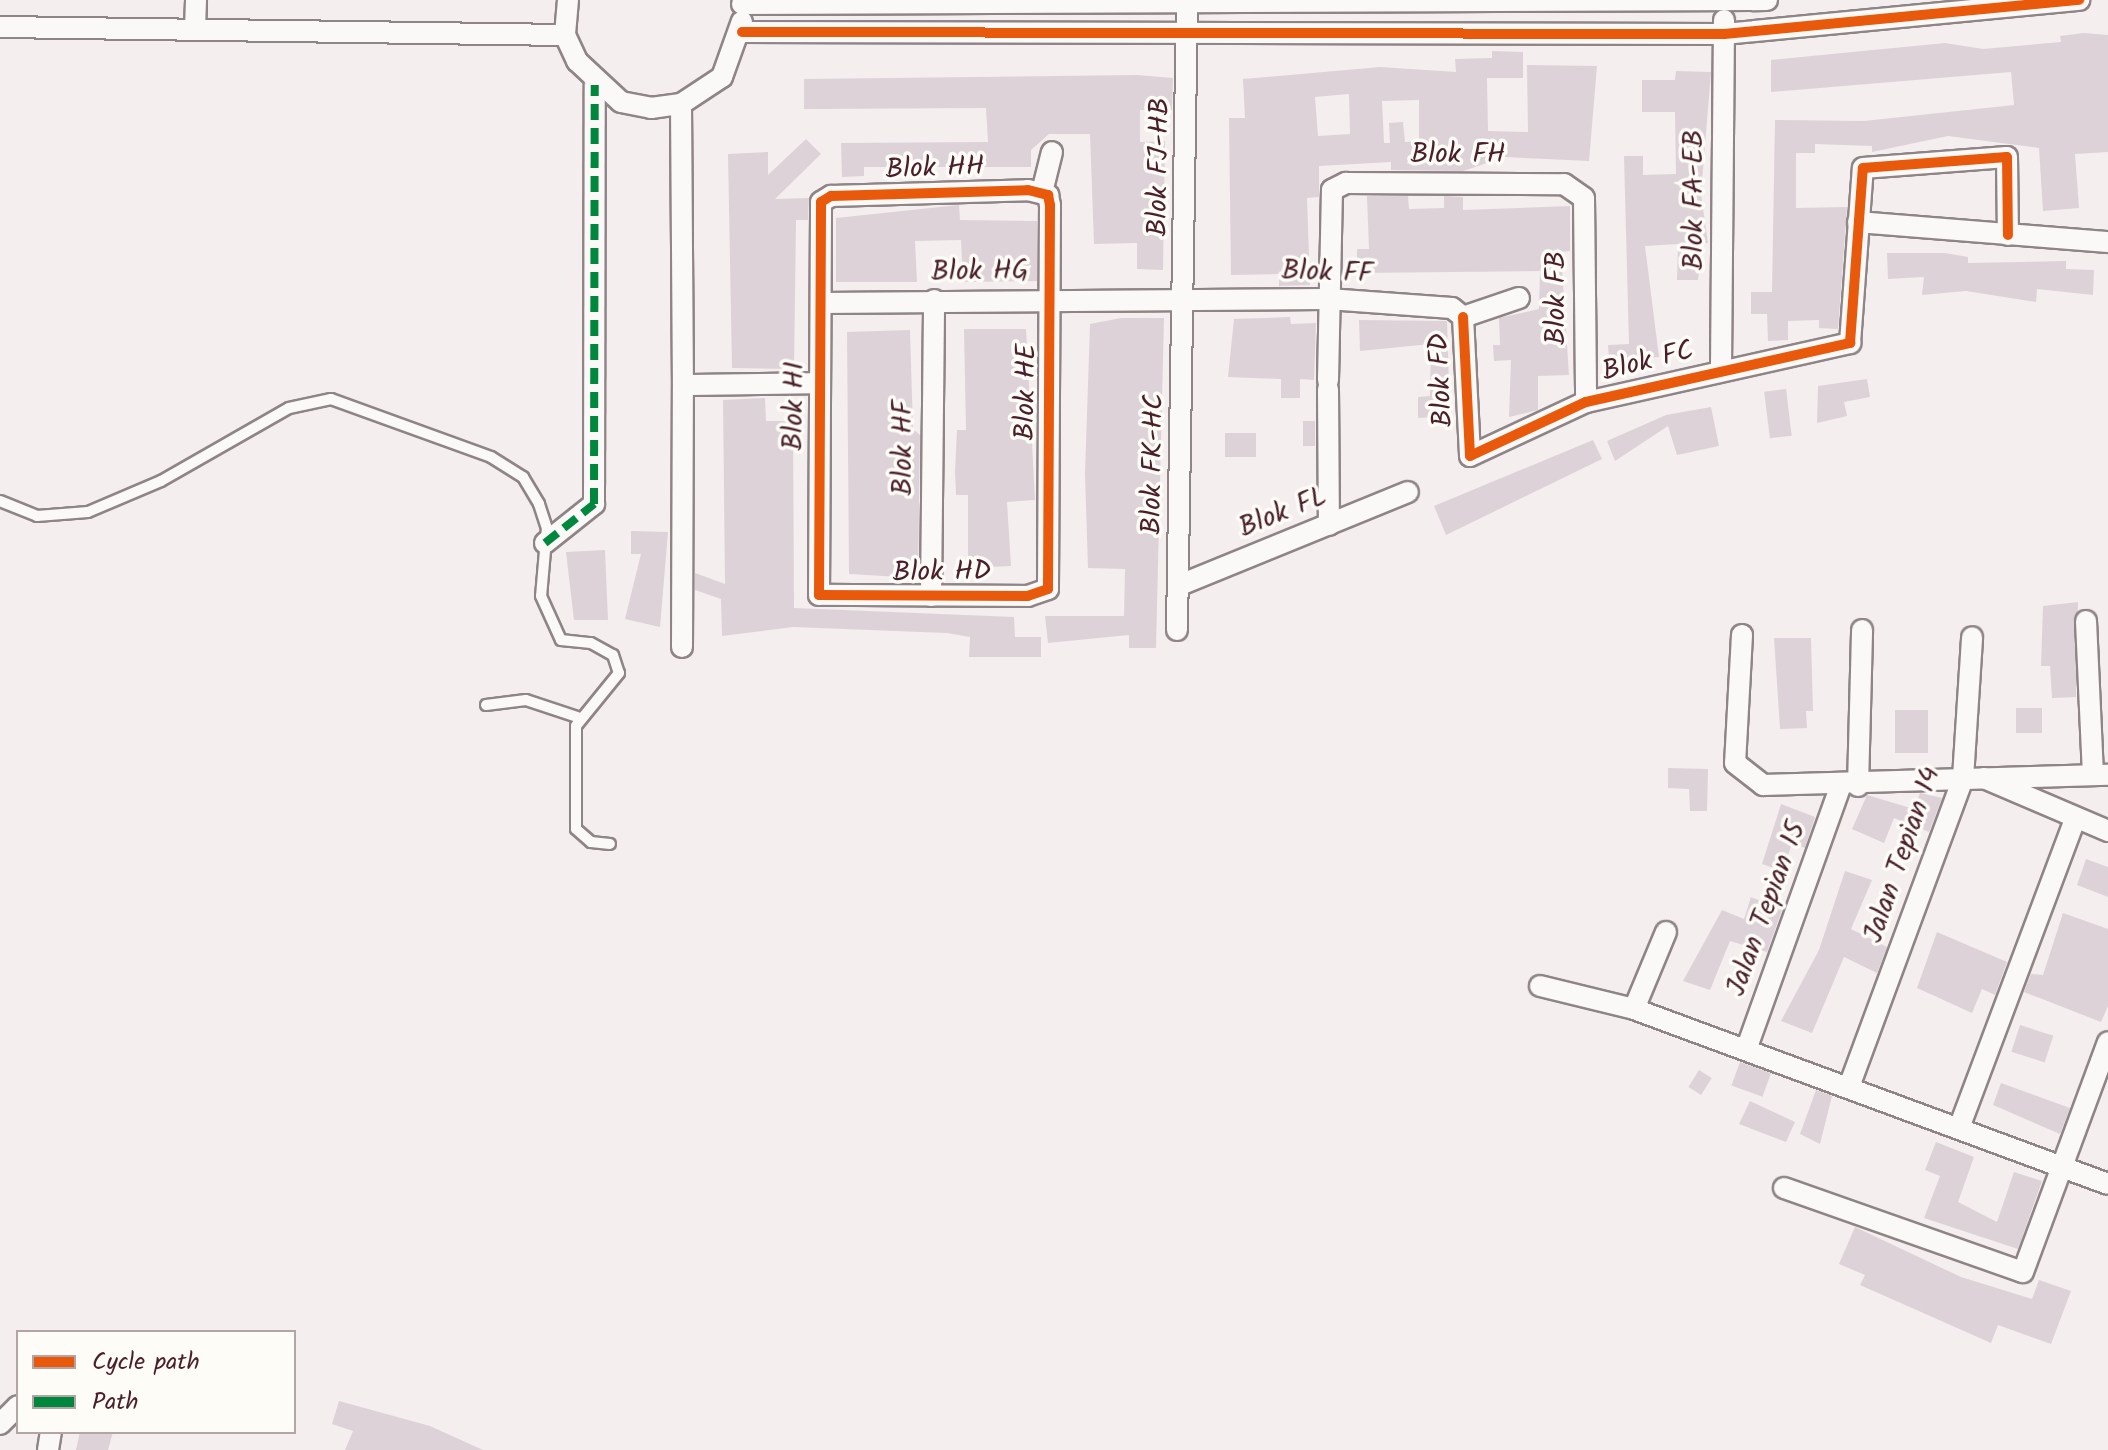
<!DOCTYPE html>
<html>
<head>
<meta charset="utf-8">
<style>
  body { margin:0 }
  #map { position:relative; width:2108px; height:1450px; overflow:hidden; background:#f4eeef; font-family:Kalam,sans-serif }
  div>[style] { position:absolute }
  .building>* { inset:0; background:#ddd2d8; transform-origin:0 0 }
  .roads { filter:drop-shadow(2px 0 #8f8486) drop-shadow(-2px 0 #8f8486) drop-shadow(0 2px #8f8486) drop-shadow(0 -2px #8f8486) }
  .lane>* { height:10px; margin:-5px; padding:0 5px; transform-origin:5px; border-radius:5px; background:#faf9f8 }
  .street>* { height:20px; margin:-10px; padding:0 10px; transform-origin:10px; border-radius:10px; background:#faf9f8 }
  .quiet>* { height:8px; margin-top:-4px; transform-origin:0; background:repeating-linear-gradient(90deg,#00873e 0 16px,transparent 0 24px) }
  .cycleway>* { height:10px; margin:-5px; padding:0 5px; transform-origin:5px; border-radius:5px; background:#e8590c }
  span { translate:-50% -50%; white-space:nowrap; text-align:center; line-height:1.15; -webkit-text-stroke:7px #fdfcf7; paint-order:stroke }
  .street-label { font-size:28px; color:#4a1f2b }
  .legend { position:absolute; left:16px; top:1330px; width:280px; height:104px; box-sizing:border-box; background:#fdfcf7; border:2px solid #b5a4a5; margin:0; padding:10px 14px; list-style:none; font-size:24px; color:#4a1f2b }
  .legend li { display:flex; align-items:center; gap:16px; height:40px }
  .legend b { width:40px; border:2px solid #b5a4a5 }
</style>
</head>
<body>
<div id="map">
  <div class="building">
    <i style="clip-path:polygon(2084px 33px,2108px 35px,2108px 152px,2075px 154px,2079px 208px,2043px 211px,2039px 148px,1948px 136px,1872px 152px,1872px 146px,1815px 144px,1815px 153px,1796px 153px,1796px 208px,1847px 207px,1838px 329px,1819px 328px,1819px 320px,1788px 321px,1788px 340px,1768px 341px,1767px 314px,1751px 314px,1751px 292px,1772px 292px,1775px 120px,1864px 121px,2014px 105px,2011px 72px,1771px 92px,1771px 60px,1945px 43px,1983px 49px,2061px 42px,2060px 36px)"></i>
    <i style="clip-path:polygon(evenodd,1492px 51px,1523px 52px,1523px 78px,1487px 78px,1488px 131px,1528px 132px,1527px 65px,1597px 66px,1589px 161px,1505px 157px,1463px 171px,1391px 170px,1391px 162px,1319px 166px,1319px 197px,1307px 198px,1310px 285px,1279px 286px,1279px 274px,1231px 275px,1229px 118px,1245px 118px,1243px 79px,1380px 67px,1456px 72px,1455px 59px,1492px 58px,1492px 51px,1349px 94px,1350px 134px,1318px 136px,1315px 97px,1349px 94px,1492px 51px,1419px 100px,1419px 141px,1405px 142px,1403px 122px,1389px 123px,1390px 143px,1384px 143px,1382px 101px,1419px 100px)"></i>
    <i style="clip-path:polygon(1676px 71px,1711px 72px,1701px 194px,1708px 243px,1702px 243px,1698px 280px,1677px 280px,1678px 244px,1645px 246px,1659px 357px,1644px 358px,1643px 372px,1624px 371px,1625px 359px,1609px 360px,1608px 345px,1629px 344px,1624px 156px,1643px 156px,1643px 175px,1676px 174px,1675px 112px,1642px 112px,1642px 80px,1675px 80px)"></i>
    <i style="clip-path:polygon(1137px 75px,1173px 78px,1172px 110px,1140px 110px,1140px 142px,1165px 141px,1163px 270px,1137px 269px,1137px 243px,1094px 244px,1090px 134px,1049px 134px,1031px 150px,1031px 167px,864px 167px,864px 176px,842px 177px,841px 143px,988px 142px,986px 108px,804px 109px,804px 79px)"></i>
    <i style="clip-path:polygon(806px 139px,821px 154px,775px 199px,809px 198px,808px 220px,796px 220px,794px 369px,732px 368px,728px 154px,768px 152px,768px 175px)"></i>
    <i style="clip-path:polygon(1367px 196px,1408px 196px,1409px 209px,1444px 208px,1444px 196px,1463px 197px,1463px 210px,1570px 206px,1570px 251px,1561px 252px,1569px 375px,1538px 376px,1538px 410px,1509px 417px,1511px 360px,1494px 361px,1493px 345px,1500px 345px,1499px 318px,1539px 309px,1540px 271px,1357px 273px,1357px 249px,1369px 249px)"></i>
    <i style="clip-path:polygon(959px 205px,960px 220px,1037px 221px,1037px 281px,963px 282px,961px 240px,915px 241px,917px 282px,836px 282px,836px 218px)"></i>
    <i style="clip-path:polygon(1887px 253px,1945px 253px,1968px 257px,1968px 263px,2066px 261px,2066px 269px,2094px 270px,2093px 295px,2037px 289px,2036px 302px,1966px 291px,1922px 295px,1924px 277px,1888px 279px)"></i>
    <i style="clip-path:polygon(1290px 317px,1291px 324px,1316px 323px,1314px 380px,1300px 379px,1300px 398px,1281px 398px,1281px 379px,1228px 377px,1234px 319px)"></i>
    <i style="clip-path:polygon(1121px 318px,1164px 318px,1156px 648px,1129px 648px,1129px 635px,1048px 643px,1045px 616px,1124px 616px,1125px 569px,1088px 568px,1085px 474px,1090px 324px)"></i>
    <i style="clip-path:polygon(1359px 320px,1447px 321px,1450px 416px,1418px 418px,1418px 397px,1430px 396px,1431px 344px,1360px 351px)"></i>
    <i style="clip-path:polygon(964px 329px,1026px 329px,1035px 500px,1007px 502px,1011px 566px,968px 568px,968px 495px,956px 495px,955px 472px,957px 430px,966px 430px)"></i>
    <i style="clip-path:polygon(910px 330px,913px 429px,920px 435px,918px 578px,849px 574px,847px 332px)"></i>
    <i style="clip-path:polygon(1867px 379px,1870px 397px,1844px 402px,1847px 416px,1817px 423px,1818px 386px)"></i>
    <i style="left:1786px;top:389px;width:47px;height:22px;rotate:83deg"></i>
    <i style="clip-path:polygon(765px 398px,766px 421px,793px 421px,794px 608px,1014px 617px,1015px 637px,1041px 637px,1041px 657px,969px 657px,970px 637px,947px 633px,793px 627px,722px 636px,721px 599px,695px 590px,695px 573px,725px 584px,723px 400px)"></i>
    <i style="clip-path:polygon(1711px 407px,1719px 446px,1677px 455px,1668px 426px,1615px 461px,1607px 441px,1666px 415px)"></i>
    <i style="left:1315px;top:421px;width:25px;height:12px;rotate:90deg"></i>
    <i style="left:1225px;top:433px;width:31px;height:24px"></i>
    <i style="clip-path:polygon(1593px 440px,1602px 459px,1446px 535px,1434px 506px)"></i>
    <i style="clip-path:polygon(631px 531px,668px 532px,660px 627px,625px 619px,641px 554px,631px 554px)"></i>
    <i style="clip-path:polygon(605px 550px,608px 620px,574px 620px,566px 552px)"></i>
    <i style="clip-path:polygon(2078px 602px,2076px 697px,2052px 698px,2050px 666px,2041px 666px,2043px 606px)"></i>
    <i style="clip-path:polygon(1774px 638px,1811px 638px,1813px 711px,1806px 711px,1807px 728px,1780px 729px)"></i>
    <i style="left:2042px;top:708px;width:25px;height:26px;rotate:90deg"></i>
    <i style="left:1895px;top:710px;width:33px;height:43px"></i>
    <i style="clip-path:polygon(1668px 768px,1708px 769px,1707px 811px,1690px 811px,1689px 789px,1668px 788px)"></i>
    <i style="clip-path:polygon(1920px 793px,1942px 798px,1929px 832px,1894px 818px,1884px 843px,1852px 829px,1867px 795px,1914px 809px)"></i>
    <i style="clip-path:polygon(1781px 804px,1815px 817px,1805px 848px,1792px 843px,1783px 871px,1762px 864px)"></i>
    <i style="clip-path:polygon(2086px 859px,2108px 867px,2108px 897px,2077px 885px)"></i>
    <i style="clip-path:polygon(1845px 871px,1872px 880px,1851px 929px,1887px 947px,1877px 973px,1844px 957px,1812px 1033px,1781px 1021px,1819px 950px)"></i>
    <i style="clip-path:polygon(1751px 897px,1782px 910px,1767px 952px,1730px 941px,1710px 990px,1683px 981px,1722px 910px,1744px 919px)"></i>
    <i style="clip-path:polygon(2063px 913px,2108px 929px,2108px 1006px,2101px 1022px,2024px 992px,2031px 974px,2043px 975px)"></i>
    <i style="clip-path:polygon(1937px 932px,2007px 962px,1995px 995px,1982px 989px,1972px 1013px,1917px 988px)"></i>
    <i style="left:2020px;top:1025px;width:35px;height:28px;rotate:18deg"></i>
    <i style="left:1740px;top:1062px;width:33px;height:25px;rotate:20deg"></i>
    <i style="left:1699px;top:1070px;width:15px;height:20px;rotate:32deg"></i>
    <i style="clip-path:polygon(2001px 1083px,2070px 1108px,2060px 1134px,1993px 1105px)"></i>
    <i style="clip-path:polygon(1816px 1090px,1832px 1096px,1820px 1144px,1800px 1134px)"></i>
    <i style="clip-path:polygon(1750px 1101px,1795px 1122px,1786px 1142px,1739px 1124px)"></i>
    <i style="clip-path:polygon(1936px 1142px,1974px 1157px,1958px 1202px,1997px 1222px,2014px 1172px,2042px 1181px,2018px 1249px,1924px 1218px,1940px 1176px,1925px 1170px)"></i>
    <i style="clip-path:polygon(1855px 1227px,1961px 1277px,2032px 1299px,2039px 1280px,2071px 1291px,2051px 1344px,1998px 1325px,1991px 1343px,1860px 1285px,1865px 1275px,1839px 1264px)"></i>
    <i style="clip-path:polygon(339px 1401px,430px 1426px,483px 1450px,345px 1450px,353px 1431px,332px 1424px)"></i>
    <i style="clip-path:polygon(80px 1432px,113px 1432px,108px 1450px,76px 1450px)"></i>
  </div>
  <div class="roads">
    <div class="lane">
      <i style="left:0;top:501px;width:40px;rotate:22deg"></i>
      <i style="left:37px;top:516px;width:51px;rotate:-4.5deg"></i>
      <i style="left:88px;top:512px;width:79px;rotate:-23deg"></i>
      <i style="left:161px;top:481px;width:147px;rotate:-29.7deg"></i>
      <i style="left:289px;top:408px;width:43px;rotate:-12.1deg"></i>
      <i style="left:331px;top:399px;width:170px;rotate:19.9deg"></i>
      <i style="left:491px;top:457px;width:38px;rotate:32deg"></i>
      <i style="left:523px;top:477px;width:31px;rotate:59deg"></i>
      <i style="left:539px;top:504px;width:25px;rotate:72deg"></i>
      <i style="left:547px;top:528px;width:68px;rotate:95deg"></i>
      <i style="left:541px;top:596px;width:48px;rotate:65.6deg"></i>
      <i style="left:561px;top:640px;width:30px;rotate:6deg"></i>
      <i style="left:591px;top:643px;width:25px;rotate:29deg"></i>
      <i style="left:613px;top:655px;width:19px;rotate:72deg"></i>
      <i style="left:619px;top:673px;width:68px;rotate:129.1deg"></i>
      <i style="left:576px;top:726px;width:103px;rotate:90deg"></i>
      <i style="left:576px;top:829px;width:20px;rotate:41deg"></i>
      <i style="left:591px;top:842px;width:19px;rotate:6deg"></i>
      <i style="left:486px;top:705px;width:40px;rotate:-7.1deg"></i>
      <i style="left:526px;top:700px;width:54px;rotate:18.4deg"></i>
    </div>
    <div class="street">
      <i style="left:568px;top:0;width:35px;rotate:95deg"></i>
      <i style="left:565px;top:35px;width:29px;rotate:65deg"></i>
      <i style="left:577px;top:61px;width:60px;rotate:43deg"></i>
      <i style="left:621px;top:102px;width:31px;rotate:11deg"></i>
      <i style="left:651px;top:108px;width:30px;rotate:-8deg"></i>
      <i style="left:681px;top:104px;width:49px;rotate:-33.4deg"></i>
      <i style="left:722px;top:77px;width:59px;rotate:-70.3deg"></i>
      <i style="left:742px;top:4px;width:1025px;rotate:-0.22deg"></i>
      <i style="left:0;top:27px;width:565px;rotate:0.81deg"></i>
      <i style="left:195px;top:29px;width:29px;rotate:-88deg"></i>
      <i style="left:742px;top:32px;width:982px;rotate:0.12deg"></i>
      <i style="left:1724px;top:34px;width:357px;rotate:-5.5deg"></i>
      <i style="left:681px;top:104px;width:281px;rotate:89.6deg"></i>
      <i style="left:1028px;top:190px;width:21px;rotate:14deg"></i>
      <i style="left:1048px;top:195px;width:10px;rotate:79deg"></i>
      <i style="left:1050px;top:205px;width:384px;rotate:90.3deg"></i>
      <i style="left:1048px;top:589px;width:21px;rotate:161deg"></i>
      <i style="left:1028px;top:596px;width:209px;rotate:-179.7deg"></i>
      <i style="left:819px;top:595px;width:393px;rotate:-89.7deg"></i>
      <i style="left:821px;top:202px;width:12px;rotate:-31deg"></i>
      <i style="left:831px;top:196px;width:197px;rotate:-1.7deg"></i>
      <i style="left:1042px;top:192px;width:41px;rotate:-76deg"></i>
      <i style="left:1858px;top:222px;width:251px;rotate:4.6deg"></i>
      <i style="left:822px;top:303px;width:506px;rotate:-0.45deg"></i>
      <i style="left:1328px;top:299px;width:124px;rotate:4.2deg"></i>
      <i style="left:1452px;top:308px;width:14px;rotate:39deg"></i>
      <i style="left:1463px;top:317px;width:139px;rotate:87.1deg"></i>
      <i style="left:1470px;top:456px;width:128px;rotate:-25deg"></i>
      <i style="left:1586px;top:402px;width:271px;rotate:-12.6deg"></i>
      <i style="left:1850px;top:343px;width:175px;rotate:-85.8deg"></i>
      <i style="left:1863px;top:168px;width:144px;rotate:-4.4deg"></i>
      <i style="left:2007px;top:157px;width:78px;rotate:89.3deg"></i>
      <i style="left:1463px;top:317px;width:59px;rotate:-18.7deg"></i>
      <i style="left:1721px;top:368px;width:348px;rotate:-89.5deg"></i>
      <i style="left:1328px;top:380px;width:190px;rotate:-88.8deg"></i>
      <i style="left:1332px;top:190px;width:16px;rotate:-27deg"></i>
      <i style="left:1346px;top:183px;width:218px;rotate:0.3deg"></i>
      <i style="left:1564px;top:184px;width:24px;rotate:35deg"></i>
      <i style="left:1584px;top:198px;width:204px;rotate:89.4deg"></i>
      <i style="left:1328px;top:389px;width:136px;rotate:89.6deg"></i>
      <i style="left:545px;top:543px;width:63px;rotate:-38.5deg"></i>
      <i style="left:594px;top:504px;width:419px;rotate:-89.9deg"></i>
      <i style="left:1180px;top:585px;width:246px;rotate:-22.2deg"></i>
      <i style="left:931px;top:596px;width:296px;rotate:-89.4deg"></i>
      <i style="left:2086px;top:621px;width:154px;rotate:87.4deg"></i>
      <i style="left:1177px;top:630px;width:630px;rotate:-89.09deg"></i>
      <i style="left:1742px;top:635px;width:128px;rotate:93.1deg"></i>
      <i style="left:1735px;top:763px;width:36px;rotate:38deg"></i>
      <i style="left:1763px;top:785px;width:345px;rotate:-1.7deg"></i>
      <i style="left:682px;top:647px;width:262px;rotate:-89.8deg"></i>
      <i style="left:683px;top:385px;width:137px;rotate:-0.8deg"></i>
      <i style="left:1984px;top:778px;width:135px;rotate:23.1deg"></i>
      <i style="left:1858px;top:786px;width:156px;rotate:-88.5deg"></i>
      <i style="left:1666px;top:932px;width:83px;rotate:112.6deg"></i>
      <i style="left:1634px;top:1009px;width:505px;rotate:20.26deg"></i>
      <i style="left:1540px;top:986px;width:97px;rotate:13.7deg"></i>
      <i style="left:1746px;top:1050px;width:279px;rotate:-70.3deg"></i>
      <i style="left:1850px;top:1084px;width:326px;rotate:-69.7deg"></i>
      <i style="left:1963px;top:778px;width:141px;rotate:-86.3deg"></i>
      <i style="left:1959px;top:1128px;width:330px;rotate:-69.4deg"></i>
      <i style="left:1784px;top:1188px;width:253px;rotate:19.4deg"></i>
      <i style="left:2023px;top:1272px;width:245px;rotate:-69.7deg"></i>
      <i style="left:0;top:1424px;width:25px;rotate:-45deg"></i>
      <i style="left:48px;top:1450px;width:18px;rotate:-81deg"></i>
    </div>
  </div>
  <div class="quiet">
    <i style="left:545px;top:543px;width:63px;rotate:-38.5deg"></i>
    <i style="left:594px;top:504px;width:419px;rotate:-89.9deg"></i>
  </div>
  <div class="cycleway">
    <i style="left:742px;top:32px;width:982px;rotate:0.12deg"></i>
    <i style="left:1724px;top:34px;width:357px;rotate:-5.5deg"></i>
    <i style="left:1028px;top:190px;width:21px;rotate:14deg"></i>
    <i style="left:1048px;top:195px;width:10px;rotate:79deg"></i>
    <i style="left:1050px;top:205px;width:384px;rotate:90.3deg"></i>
    <i style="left:1048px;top:589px;width:21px;rotate:161deg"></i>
    <i style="left:1028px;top:596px;width:209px;rotate:-179.7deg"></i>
    <i style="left:819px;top:595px;width:393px;rotate:-89.7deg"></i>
    <i style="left:821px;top:202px;width:12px;rotate:-31deg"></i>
    <i style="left:831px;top:196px;width:197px;rotate:-1.7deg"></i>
    <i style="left:1463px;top:317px;width:139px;rotate:87.1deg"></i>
    <i style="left:1470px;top:456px;width:128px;rotate:-25deg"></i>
    <i style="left:1586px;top:402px;width:271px;rotate:-12.6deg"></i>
    <i style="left:1850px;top:343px;width:175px;rotate:-85.8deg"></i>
    <i style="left:1863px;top:168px;width:144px;rotate:-4.4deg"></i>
    <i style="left:2007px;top:157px;width:78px;rotate:89.3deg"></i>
  </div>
  <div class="street-label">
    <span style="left:1458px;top:155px">Blok FH</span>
    <span style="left:1160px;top:167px;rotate:-89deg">Blok FJ-HB</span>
    <span style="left:935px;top:169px;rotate:-2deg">Blok HH</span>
    <span style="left:1695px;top:200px;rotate:-90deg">Blok FA-EB</span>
    <span style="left:980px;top:272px;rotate:-1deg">Blok HG</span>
    <span style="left:1327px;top:273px;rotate:2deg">Blok FF</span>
    <span style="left:1557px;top:298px;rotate:-90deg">Blok FB</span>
    <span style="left:1648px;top:362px;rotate:-14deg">Blok FC</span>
    <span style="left:1442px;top:380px;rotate:-93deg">Blok FD</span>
    <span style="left:1027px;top:392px;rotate:-89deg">Blok HE</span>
    <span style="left:795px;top:406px;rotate:-89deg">Blok HI</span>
    <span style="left:904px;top:448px;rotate:-90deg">Blok HF</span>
    <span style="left:1154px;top:464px;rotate:-89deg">Blok FK-HC</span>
    <span style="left:1283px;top:513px;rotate:-22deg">Blok FL</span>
    <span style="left:942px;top:573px;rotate:-1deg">Blok HD</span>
    <span style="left:1903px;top:855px;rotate:-71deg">Jalan Tepian 14</span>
    <span style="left:1767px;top:909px;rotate:-70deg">Jalan Tepian 15</span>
  </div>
  <ul class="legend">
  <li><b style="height:10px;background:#e8590c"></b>Cycle path</li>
  <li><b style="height:10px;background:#00873e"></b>Path</li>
  </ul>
</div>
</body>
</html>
